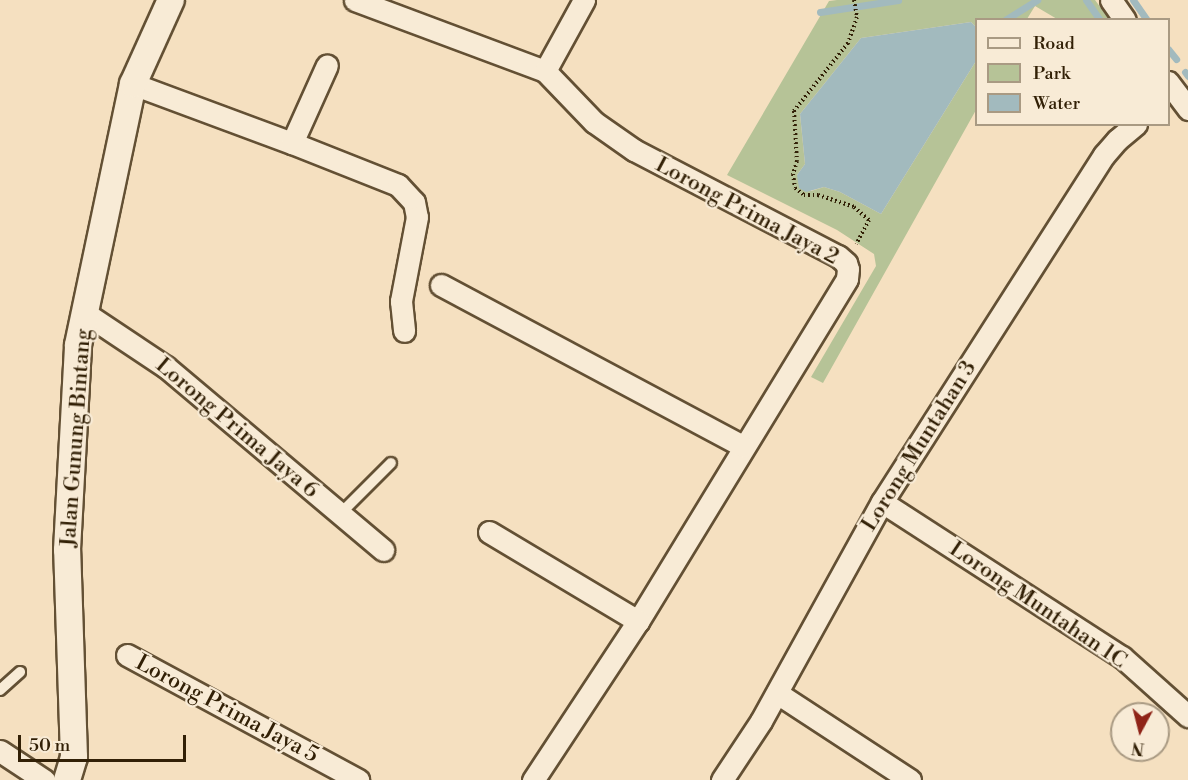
<!DOCTYPE html>
<html>
<head>
<meta charset="utf-8">
<style>
  body { margin:0 }
  #map { position:relative; width:1188px; height:780px; overflow:hidden; background:#f5e0c0; font-family:"Libre Bodoni",serif }
  div>[style] { position:absolute }
  .green>* { inset:0; background:#b6c397 }
  .water>* { inset:0; background:#a2babe }
  .stream>* { height:7px; margin:-3.5px; padding:0 3.5px; transform-origin:3.5px; border-radius:3.5px; background:#a2babe }
  .path>* { height:4px; margin-top:-2px; transform-origin:0; background:repeating-linear-gradient(90deg,#322006 0 1.5px,transparent 0 4.5px) }
  .roads { filter:drop-shadow(2px 0 #635034) drop-shadow(-2px 0 #635034) drop-shadow(0 2px #635034) drop-shadow(0 -2px #635034) }
  .service>* { height:10px; margin:-5px; padding:0 5px; transform-origin:5px; border-radius:5px; background:#f8ebd6 }
  .minor>* { height:21px; margin:-10.5px; padding:0 10.5px; transform-origin:10.5px; border-radius:10.5px; background:#f8ebd6 }
  .tertiary>* { height:26px; margin:-13px; padding:0 13px; transform-origin:13px; border-radius:13px; background:#f8ebd6 }
  span { translate:-50% -50%; white-space:nowrap; text-align:center; line-height:1.15; -webkit-text-stroke:4.5px #f8ebd6; paint-order:stroke }
  .street-label { font-size:22px; color:#322006 }
  .legend { position:absolute; left:975px; top:18px; width:195px; height:108px; box-sizing:border-box; background:#f8ebd6; border:2px solid #a99a83; margin:0; padding:8px 10px; list-style:none; font-size:18px; color:#322006 }
  .legend li { display:flex; align-items:center; gap:12px; height:30px }
  .legend b { width:30px; border:2px solid #a99a83 }
  .north { position:absolute; left:1110px; top:702px; width:60px; height:60px; box-sizing:border-box; background:#f8ebd6; border:2px solid #a99a83; border-radius:50%; rotate:187deg; font-size:16px; font-weight:700; line-height:24px; text-align:center; color:#322006 }
  .north::after { content:''; display:block; margin:auto; width:21px; height:27px; background:#8f2418; clip-path:polygon(50% 0,100% 100%,50% 72%,0 100%) }
  .scale { position:absolute; left:18px; top:735px; width:168px; height:27px; box-sizing:border-box; border:3px solid #322006; border-top:0; padding-left:8px; font-size:18px; line-height:21px; white-space:nowrap; color:#322006; -webkit-text-stroke:4px #f8ebd6; paint-order:stroke }
</style>
</head>
<body>
<div id="map">
  <div class="green">
    <i style="clip-path:polygon(837px 0,1095px 0,1109px 19px,1057px 19px,1035px 6px,1027px 19px,976px 20px,976px 27px,971px 22px,861px 38px,800px 114px,805px 164px,797px 175px,811px 191px,824px 187px,840px 192px,881px 214px,976px 61px,976px 110px,823px 383px,811px 377px,876px 266px,874px 254px,837px 230px,727px 175px,829px 1px)"></i>
  </div>
  <div class="water">
    <i style="clip-path:polygon(971px 22px,976px 27px,976px 61px,881px 214px,840px 192px,824px 187px,806px 192px,799px 188px,797px 175px,805px 164px,800px 114px,861px 38px)"></i>
  </div>
  <div class="stream">
    <i style="left:1086px;top:0;width:24px;rotate:55deg"></i>
    <i style="left:1133px;top:0;width:24px;rotate:55deg"></i>
    <i style="left:820px;top:12px;width:79px;rotate:-8.7deg"></i>
    <i style="left:1005px;top:20px;width:38px;rotate:-32deg"></i>
    <i style="left:1168px;top:49px;width:13px;rotate:51deg"></i>
    <i style="left:1185px;top:72px;width:5px;rotate:53deg"></i>
  </div>
  <div class="path">
    <i style="left:854px;top:0;width:17px;rotate:80deg"></i>
    <i style="left:857px;top:17px;width:28px;rotate:109deg"></i>
    <i style="left:848px;top:43px;width:87px;rotate:128.5deg"></i>
    <i style="left:794px;top:111px;width:50px;rotate:86.6deg"></i>
    <i style="left:797px;top:161px;width:14px;rotate:107deg"></i>
    <i style="left:793px;top:174px;width:14px;rotate:82deg"></i>
    <i style="left:795px;top:188px;width:11px;rotate:38deg"></i>
    <i style="left:804px;top:195px;width:14px"></i>
    <i style="left:818px;top:195px;width:38px;rotate:18deg"></i>
    <i style="left:854px;top:207px;width:20px;rotate:41deg"></i>
    <i style="left:869px;top:220px;width:27px;rotate:118deg"></i>
  </div>
  <div class="roads">
    <div class="service">
      <i style="left:340px;top:514px;width:72px;rotate:-45deg"></i>
      <i style="left:0;top:690px;width:27px;rotate:-42deg"></i>
    </div>
    <div class="minor">
      <i style="left:355px;top:0;width:203px;rotate:20.5deg"></i>
      <i style="left:545px;top:71px;width:71px;rotate:46.1deg"></i>
      <i style="left:594px;top:122px;width:49px;rotate:35deg"></i>
      <i style="left:634px;top:150px;width:230px;rotate:27.5deg"></i>
      <i style="left:838px;top:256px;width:11px;rotate:41deg"></i>
      <i style="left:846px;top:263px;width:6px;rotate:72deg"></i>
      <i style="left:848px;top:269px;width:10px;rotate:96deg"></i>
      <i style="left:847px;top:279px;width:401px;rotate:121.4deg"></i>
      <i style="left:638px;top:621px;width:191px;rotate:123.4deg"></i>
      <i style="left:1111px;top:0;width:24px;rotate:55deg"></i>
      <i style="left:545px;top:71px;width:81px;rotate:-61.2deg"></i>
      <i style="left:1168px;top:82px;width:34px;rotate:53deg"></i>
      <i style="left:133px;top:84px;width:170px;rotate:20.4deg"></i>
      <i style="left:292px;top:143px;width:114px;rotate:21.6deg"></i>
      <i style="left:398px;top:185px;width:23px;rotate:47deg"></i>
      <i style="left:414px;top:202px;width:15px;rotate:79deg"></i>
      <i style="left:417px;top:217px;width:86px;rotate:100.8deg"></i>
      <i style="left:401px;top:301px;width:30px;rotate:84deg"></i>
      <i style="left:292px;top:143px;width:85px;rotate:-65.8deg"></i>
      <i style="left:441px;top:285px;width:342px;rotate:28.1deg"></i>
      <i style="left:85px;top:313px;width:97px;rotate:33.7deg"></i>
      <i style="left:166px;top:367px;width:284px;rotate:40.1deg"></i>
      <i style="left:882px;top:502px;width:286px;rotate:32.9deg"></i>
      <i style="left:1122px;top:657px;width:89px;rotate:41.8deg"></i>
      <i style="left:489px;top:532px;width:174px;rotate:30.9deg"></i>
      <i style="left:127px;top:655px;width:263px;rotate:28.4deg"></i>
      <i style="left:777px;top:693px;width:159px;rotate:33.2deg"></i>
      <i style="left:0;top:751px;width:53px;rotate:33.4deg"></i>
      <i style="left:722px;top:780px;width:71px;rotate:-56.5deg"></i>
      <i style="left:761px;top:721px;width:250px;rotate:-61.1deg"></i>
      <i style="left:882px;top:502px;width:412px;rotate:-57.4deg"></i>
      <i style="left:1104px;top:155px;width:20px;rotate:-49deg"></i>
      <i style="left:1117px;top:140px;width:25px;rotate:-40deg"></i>
    </div>
    <div class="tertiary">
      <i style="left:67px;top:780px;width:24px;rotate:-73deg"></i>
      <i style="left:74px;top:757px;width:207px;rotate:-91.9deg"></i>
      <i style="left:67px;top:550px;width:205px;rotate:-86.9deg"></i>
      <i style="left:78px;top:345px;width:267px;rotate:-78.1deg"></i>
      <i style="left:133px;top:84px;width:92px;rotate:-65.7deg"></i>
    </div>
  </div>
  <div class="street-label">
    <span style="left:747px;top:211px;rotate:28deg">Lorong Prima Jaya 2</span>
    <span style="left:237px;top:428px;rotate:40deg">Lorong Prima Jaya 6</span>
    <span style="left:76px;top:438px;rotate:-86deg">Jalan Gunung Bintang</span>
    <span style="left:919px;top:446px;rotate:-58deg">Lorong Muntahan 3</span>
    <span style="left:1038px;top:605px;rotate:34deg">Lorong Muntahan 1C</span>
    <span style="left:227px;top:709px;rotate:28deg">Lorong Prima Jaya 5</span>
  </div>
  <ul class="legend">
  <li><b style="height:8px;background:#f8ebd6"></b>Road</li>
  <li><b style="height:16px;background:#b6c397"></b>Park</li>
  <li><b style="height:16px;background:#a2babe"></b>Water</li>
  </ul>
  <div class="north">N</div>
  <div class="scale">50 m</div>
</div>
</body>
</html>
